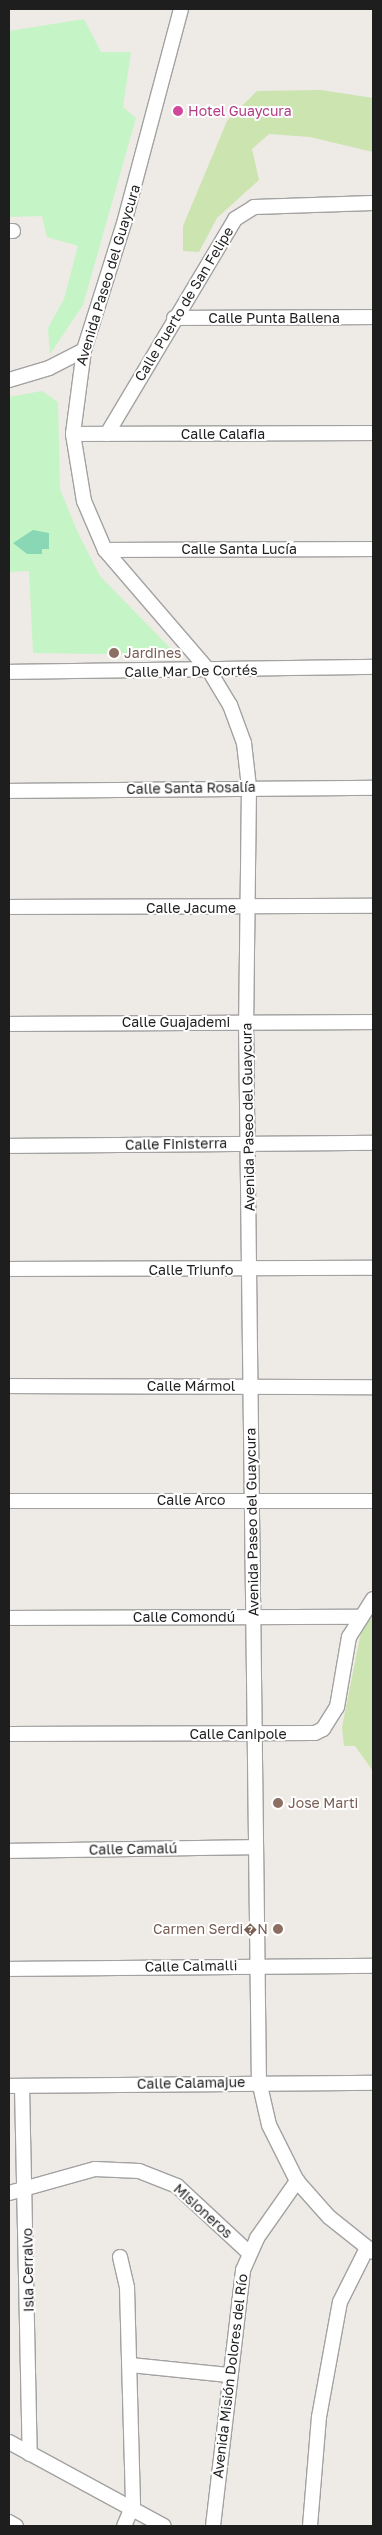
<!DOCTYPE html>
<html>
<head>
<meta charset="utf-8">
<style>
  body { margin:0 }
  #map { position:relative; width:382px; height:2535px; overflow:hidden; background:#eeeae5; font-family:"Golos Text",sans-serif }
  div>[style] { position:absolute }
  .grass>* { inset:0; background:#cce4af }
  .park>* { inset:0; background:#c5f5c6 }
  .pitch>* { inset:0; background:#89d7b4 }
  .roads { filter:drop-shadow(1px 0 #a2a2a2) drop-shadow(-1px 0 #a2a2a2) drop-shadow(0 1px #a2a2a2) drop-shadow(0 -1px #a2a2a2) }
  .minor>* { height:14px; margin:-7px; padding:0 7px; transform-origin:7px; border-radius:7px; background:#fff }
  .dots>* { width:14px; height:14px; translate:-50% -50%; box-sizing:border-box; border:2px solid #fff; border-radius:50% }
  span { translate:-50% -50%; white-space:nowrap; text-align:center; line-height:1.15; -webkit-text-stroke:4px #fff; paint-order:stroke }
  .hotel-label { font-size:14px; color:#b23c85 }
  .left { translate:0 -50%; text-align:left }
  .street-label { font-size:14px; color:#1e1e1e }
  .education-label { font-size:14px; color:#785e54 }
  .right { translate:-100% -50%; text-align:right }
  .frame { position:absolute; inset:0; border:10px solid #1e1e1e; pointer-events:none }
</style>
</head>
<body>
<div id="map">
  <div class="grass">
    <i style="clip-path:polygon(321px 90px,373px 98px,373px 152px,310px 137px,269px 134px,252px 149px,259px 180px,217px 218px,199px 252px,183px 251px,183px 226px,227px 121px,257px 91px)"></i>
    <i style="clip-path:polygon(373px 1615px,373px 1771px,355px 1746px,344px 1746px,342px 1727px,361px 1632px)"></i>
  </div>
  <div class="park">
    <i style="clip-path:polygon(84px 19px,101px 52px,131px 52px,123px 107px,136px 118px,83px 305px,50px 354px,48px 328px,64px 299px,78px 246px,47px 237px,42px 216px,9px 217px,9px 31px)"></i>
    <i style="clip-path:polygon(42px 391px,58px 402px,60px 489px,78px 533px,100px 576px,177px 655px,33px 653px,29px 571px,9px 572px,9px 397px)"></i>
  </div>
  <div class="pitch">
    <i style="clip-path:polygon(33px 530px,49px 533px,49px 549px,42px 549px,42px 554px,27px 554px,13px 543px)"></i>
  </div>
  <div class="roads">
    <div class="minor">
      <i style="left:181px;top:9px;width:218px;rotate:104.9deg"></i>
      <i style="left:125px;top:220px;width:136px;rotate:107.5deg"></i>
      <i style="left:84px;top:350px;width:85px;rotate:97.5deg"></i>
      <i style="left:73px;top:434px;width:68px;rotate:80.7deg"></i>
      <i style="left:84px;top:501px;width:53px;rotate:66.8deg"></i>
      <i style="left:105px;top:550px;width:161px;rotate:49.3deg"></i>
      <i style="left:210px;top:672px;width:39px;rotate:59deg"></i>
      <i style="left:230px;top:705px;width:40px;rotate:69.8deg"></i>
      <i style="left:244px;top:743px;width:44px;rotate:83.5deg"></i>
      <i style="left:249px;top:787px;width:235px;rotate:90.7deg"></i>
      <i style="left:246px;top:1022px;width:1059px;rotate:89.3deg"></i>
      <i style="left:259px;top:2081px;width:45px;rotate:77.2deg"></i>
      <i style="left:269px;top:2125px;width:63px;rotate:63.4deg"></i>
      <i style="left:297px;top:2181px;width:48px;rotate:48.4deg"></i>
      <i style="left:329px;top:2217px;width:56px;rotate:38.5deg"></i>
      <i style="left:9px;top:231px;width:4px"></i>
      <i style="left:174px;top:318px;width:199px;rotate:-0.3deg"></i>
      <i style="left:9px;top:380px;width:42px;rotate:-16.7deg"></i>
      <i style="left:49px;top:368px;width:39px;rotate:-27deg"></i>
      <i style="left:73px;top:434px;width:300px;rotate:-0.2deg"></i>
      <i style="left:107px;top:434px;width:250px;rotate:-59.2deg"></i>
      <i style="left:235px;top:219px;width:22px;rotate:-32deg"></i>
      <i style="left:254px;top:207px;width:119px;rotate:-1.9deg"></i>
      <i style="left:105px;top:550px;width:268px;rotate:-0.2deg"></i>
      <i style="left:9px;top:672px;width:364px;rotate:-0.8deg"></i>
      <i style="left:9px;top:791px;width:364px;rotate:-0.5deg"></i>
      <i style="left:9px;top:907px;width:364px;rotate:-0.2deg"></i>
      <i style="left:9px;top:1024px;width:364px;rotate:-0.3deg"></i>
      <i style="left:9px;top:1146px;width:364px;rotate:-0.5deg"></i>
      <i style="left:9px;top:1269px;width:364px;rotate:-0.2deg"></i>
      <i style="left:9px;top:1386px;width:364px;rotate:0.2deg"></i>
      <i style="left:9px;top:1501px;width:364px"></i>
      <i style="left:9px;top:1618px;width:349px;rotate:-0.2deg"></i>
      <i style="left:9px;top:1734px;width:306px;rotate:-0.2deg"></i>
      <i style="left:315px;top:1733px;width:9px;rotate:-27deg"></i>
      <i style="left:323px;top:1729px;width:26px;rotate:-58deg"></i>
      <i style="left:337px;top:1707px;width:71px;rotate:-80.3deg"></i>
      <i style="left:349px;top:1637px;width:45px;rotate:-57.7deg"></i>
      <i style="left:9px;top:1851px;width:247px;rotate:-0.9deg"></i>
      <i style="left:9px;top:1969px;width:364px;rotate:-0.5deg"></i>
      <i style="left:9px;top:2086px;width:364px;rotate:-0.5deg"></i>
      <i style="left:22px;top:2086px;width:368px;rotate:88.8deg"></i>
      <i style="left:9px;top:2193px;width:89px;rotate:-15.6deg"></i>
      <i style="left:95px;top:2169px;width:44px;rotate:2.6deg"></i>
      <i style="left:139px;top:2171px;width:41px;rotate:21.5deg"></i>
      <i style="left:177px;top:2186px;width:98px;rotate:42.9deg"></i>
      <i style="left:120px;top:2257px;width:32px;rotate:77deg"></i>
      <i style="left:127px;top:2288px;width:217px;rotate:88.4deg"></i>
      <i style="left:133px;top:2505px;width:23px;rotate:113deg"></i>
      <i style="left:130px;top:2365px;width:99px;rotate:5.8deg"></i>
      <i style="left:9px;top:2442px;width:176px;rotate:28.5deg"></i>
      <i style="left:9px;top:2522px;width:8px;rotate:30deg"></i>
      <i style="left:213px;top:2526px;width:258px;rotate:-83.3deg"></i>
      <i style="left:243px;top:2270px;width:35px;rotate:-66deg"></i>
      <i style="left:257px;top:2238px;width:70px;rotate:-54.9deg"></i>
      <i style="left:310px;top:2526px;width:109px;rotate:-85.3deg"></i>
      <i style="left:319px;top:2417px;width:117px;rotate:-79.7deg"></i>
      <i style="left:340px;top:2302px;width:60px;rotate:-63.4deg"></i>
    </div>
  </div>
  <div class="dots">
    <i style="left:178px;top:111px;background:#d1479c"></i>
    <i style="left:114px;top:653px;background:#8d6e63"></i>
    <i style="left:278px;top:1803px;background:#8d6e63"></i>
    <i style="left:278px;top:1929px;background:#8d6e63"></i>
  </div>
  <div class="hotel-label">
    <span class="left" style="left:188px;top:111px">Hotel Guaycura</span>
  </div>
  <div class="street-label">
    <span style="left:108px;top:275px;rotate:-73deg">Avenida Paseo del Guaycura</span>
    <span style="left:184px;top:304px;rotate:-59deg">Calle Puerto de San Felipe</span>
    <span style="left:274px;top:318px">Calle Punta Ballena</span>
    <span style="left:223px;top:434px">Calle Calafia</span>
    <span style="left:239px;top:549px">Calle Santa Lucía</span>
    <span style="left:191px;top:671px;rotate:-1deg">Calle Mar De Cortés</span>
    <span style="left:191px;top:788px;rotate:-1deg">Calle Santa Rosalía</span>
    <span style="left:191px;top:908px">Calle Jacume</span>
    <span style="left:176px;top:1022px">Calle Guajademi</span>
    <span style="left:248px;top:1117px;rotate:-91deg">Avenida Paseo del Guaycura</span>
    <span style="left:176px;top:1144px;rotate:-1deg">Calle Finisterra</span>
    <span style="left:191px;top:1270px">Calle Triunfo</span>
    <span style="left:191px;top:1386px">Calle Mármol</span>
    <span style="left:191px;top:1500px">Calle Arco</span>
    <span style="left:252px;top:1522px;rotate:-91deg">Avenida Paseo del Guaycura</span>
    <span style="left:184px;top:1617px">Calle Comondú</span>
    <span style="left:238px;top:1734px">Calle Canipole</span>
    <span style="left:133px;top:1849px;rotate:-1deg">Calle Camalú</span>
    <span style="left:191px;top:1966px;rotate:-1deg">Calle Calmalli</span>
    <span style="left:191px;top:2083px;rotate:-1deg">Calle Calamajue</span>
    <span style="left:203px;top:2211px;rotate:42deg">Misioneros</span>
    <span style="left:28px;top:2270px;rotate:-91deg">Isla Cerralvo</span>
    <span style="left:230px;top:2376px;rotate:-83deg">Avenida Misión Dolores del Río</span>
  </div>
  <div class="education-label">
    <span class="left" style="left:124px;top:653px">Jardines</span>
    <span class="left" style="left:288px;top:1803px">Jose Marti</span>
    <span class="right" style="left:268px;top:1929px">Carmen Serdi�N</span>
  </div>
  <div class="frame"></div>
</div>
</body>
</html>
